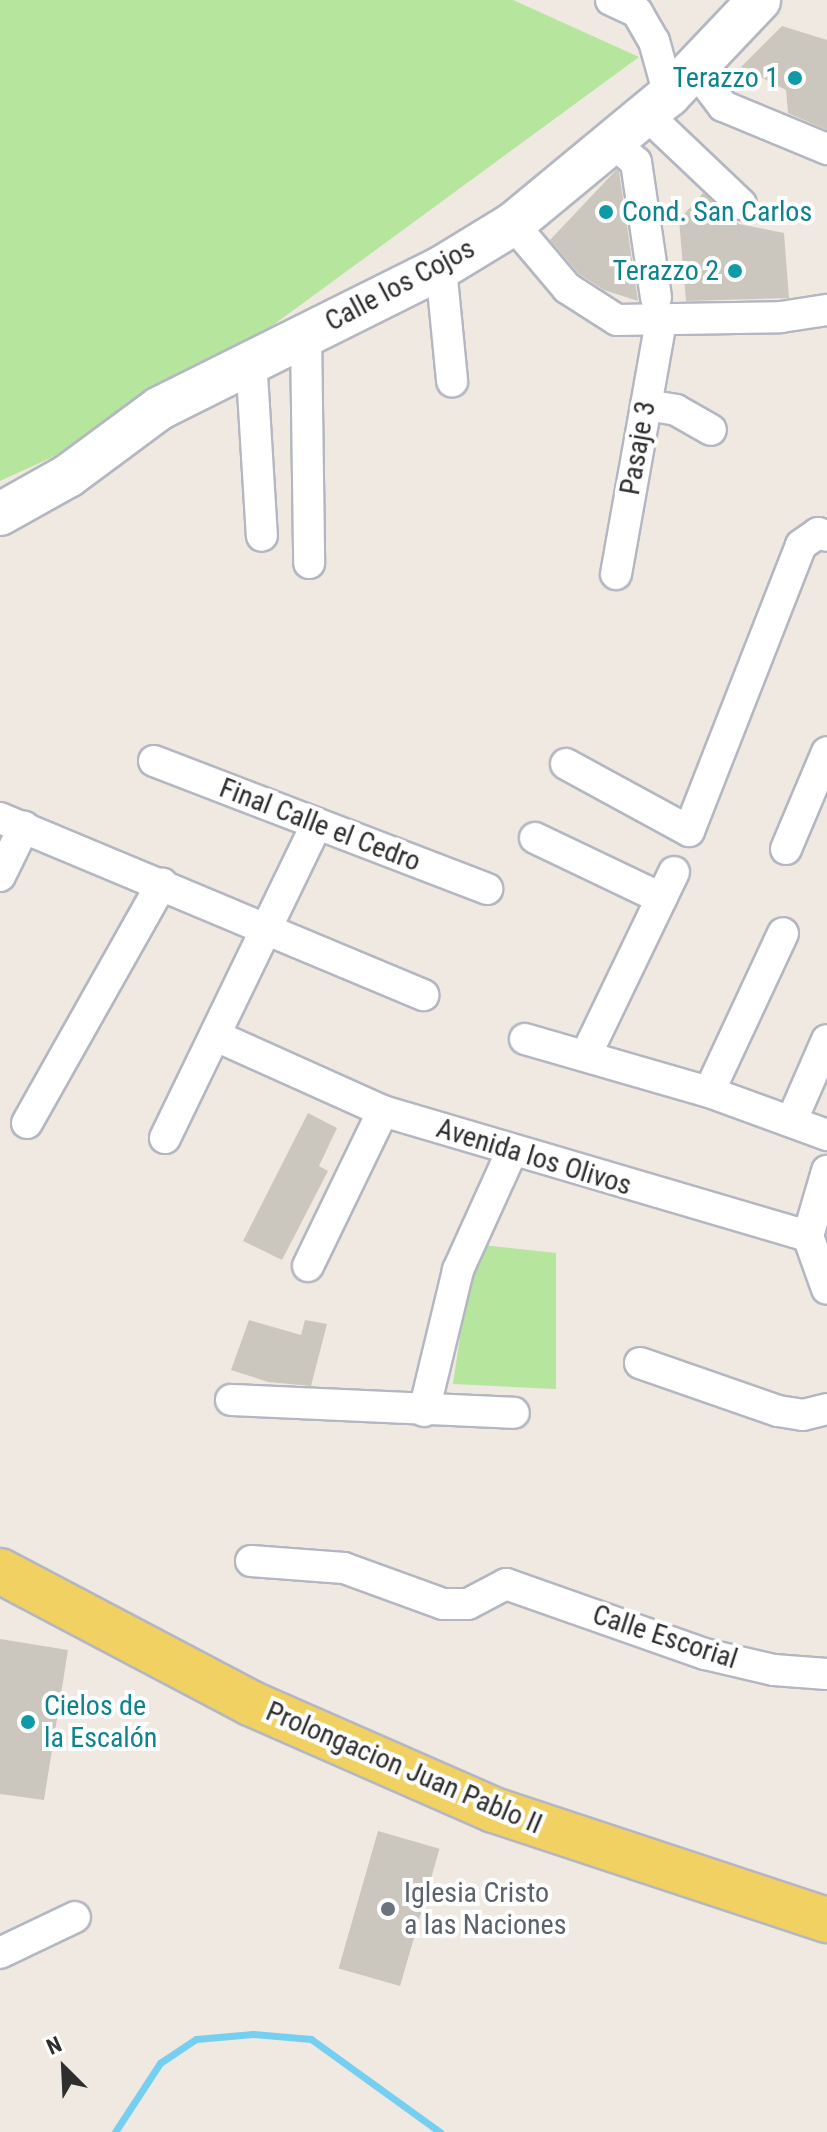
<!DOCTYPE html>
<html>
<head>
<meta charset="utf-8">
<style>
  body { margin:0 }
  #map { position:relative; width:827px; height:2132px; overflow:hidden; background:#efe9e1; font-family:"Roboto Condensed",sans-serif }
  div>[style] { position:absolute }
  .green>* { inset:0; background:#b6e59e }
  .stream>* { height:7px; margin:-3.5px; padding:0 3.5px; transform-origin:3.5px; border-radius:3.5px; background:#75cff0 }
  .building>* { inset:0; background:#cbc7bf; transform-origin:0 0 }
  .roads { filter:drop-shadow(2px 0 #b4b7c1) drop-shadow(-2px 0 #b4b7c1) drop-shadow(0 2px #b4b7c1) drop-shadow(0 -2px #b4b7c1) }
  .street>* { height:30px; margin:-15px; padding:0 15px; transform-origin:15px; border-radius:15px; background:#fff }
  .secondary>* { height:42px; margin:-21px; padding:0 21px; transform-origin:21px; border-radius:21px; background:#fff }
  .primary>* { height:44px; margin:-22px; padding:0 22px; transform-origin:22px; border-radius:22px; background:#f2d163 }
  .dots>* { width:22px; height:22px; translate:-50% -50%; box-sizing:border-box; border:4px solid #fff; border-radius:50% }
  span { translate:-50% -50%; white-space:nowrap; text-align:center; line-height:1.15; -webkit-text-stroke:8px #fff; paint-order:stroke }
  .culture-label { font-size:28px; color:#0d838f }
  .right { translate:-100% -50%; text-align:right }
  .left { translate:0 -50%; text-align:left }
  .street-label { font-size:28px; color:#2e2e2e }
  .worship-label { font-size:28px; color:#5b616d }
  .north { position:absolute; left:24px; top:2028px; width:80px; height:80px; -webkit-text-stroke:6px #fff; paint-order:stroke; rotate:336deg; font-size:22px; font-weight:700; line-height:32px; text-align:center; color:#2e2e2e }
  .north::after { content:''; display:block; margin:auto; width:28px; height:36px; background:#2e2e2e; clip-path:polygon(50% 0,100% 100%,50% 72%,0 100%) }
</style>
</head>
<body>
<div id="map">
  <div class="green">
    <i style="clip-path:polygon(0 0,513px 0,639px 57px,160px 408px,0 481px)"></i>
    <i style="clip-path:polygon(474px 1244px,556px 1253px,556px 1389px,453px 1384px)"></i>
  </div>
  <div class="stream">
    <i style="left:115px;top:2132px;width:82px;rotate:-56.9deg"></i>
    <i style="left:160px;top:2063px;width:43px;rotate:-33.7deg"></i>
    <i style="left:196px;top:2039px;width:57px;rotate:-5deg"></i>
    <i style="left:253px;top:2034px;width:58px;rotate:4.9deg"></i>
    <i style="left:311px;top:2039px;width:159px;rotate:35.8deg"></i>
  </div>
  <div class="building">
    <i style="clip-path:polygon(782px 26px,827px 40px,827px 130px,788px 113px,786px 90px,741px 67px)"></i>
    <i style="clip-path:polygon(617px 169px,619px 171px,638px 301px,604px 290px,579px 274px,550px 240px)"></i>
    <i style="clip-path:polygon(703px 193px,739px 224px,784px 233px,789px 298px,686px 301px,679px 220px)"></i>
    <i style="clip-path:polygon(308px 1113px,337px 1128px,319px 1166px,328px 1171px,282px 1260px,243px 1241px)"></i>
    <i style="clip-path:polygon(249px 1320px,301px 1335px,305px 1320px,327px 1324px,311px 1386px,268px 1382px,231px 1370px)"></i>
    <i style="clip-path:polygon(0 1639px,68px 1650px,44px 1800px,0 1794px)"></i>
    <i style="left:378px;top:1831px;width:64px;height:143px;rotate:16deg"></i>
  </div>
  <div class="roads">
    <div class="street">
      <i style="left:611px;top:0;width:29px;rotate:25deg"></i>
      <i style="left:637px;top:12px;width:34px;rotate:60deg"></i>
      <i style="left:654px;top:41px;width:56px;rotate:74.5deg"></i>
      <i style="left:694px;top:68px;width:48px;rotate:52.7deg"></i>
      <i style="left:723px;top:106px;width:113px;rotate:22.5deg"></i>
      <i style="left:646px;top:114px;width:131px;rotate:43.5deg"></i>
      <i style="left:612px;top:142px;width:31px;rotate:40deg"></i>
      <i style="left:636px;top:162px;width:137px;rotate:81.6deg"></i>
      <i style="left:513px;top:224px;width:84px;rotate:49.8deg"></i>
      <i style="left:567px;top:288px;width:59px;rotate:32.6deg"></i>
      <i style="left:617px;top:320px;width:164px;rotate:-1deg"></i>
      <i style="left:781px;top:317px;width:47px;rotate:-8.7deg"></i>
      <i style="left:441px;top:268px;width:114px;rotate:84.4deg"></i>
      <i style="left:306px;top:334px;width:229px;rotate:89.2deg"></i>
      <i style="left:251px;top:358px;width:178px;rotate:86.5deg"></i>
      <i style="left:646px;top:405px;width:30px;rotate:9deg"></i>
      <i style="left:676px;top:410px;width:40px;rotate:29.7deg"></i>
      <i style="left:616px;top:574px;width:256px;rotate:-79.9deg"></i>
      <i style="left:154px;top:761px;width:357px;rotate:21deg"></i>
      <i style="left:566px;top:764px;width:140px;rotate:28.6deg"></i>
      <i style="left:689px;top:831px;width:307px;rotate:-68.6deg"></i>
      <i style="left:801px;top:545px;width:21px;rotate:-35deg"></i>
      <i style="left:818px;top:533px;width:9px;rotate:18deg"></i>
      <i style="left:0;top:818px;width:459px;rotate:22.7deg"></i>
      <i style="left:535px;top:838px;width:140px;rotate:25.5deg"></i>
      <i style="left:786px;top:849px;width:105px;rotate:-67.1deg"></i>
      <i style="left:0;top:876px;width:55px;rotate:-63.9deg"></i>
      <i style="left:216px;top:1036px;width:183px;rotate:24.2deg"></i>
      <i style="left:383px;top:1111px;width:443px;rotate:16.4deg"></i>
      <i style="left:525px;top:1039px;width:191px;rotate:16.1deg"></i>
      <i style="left:709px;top:1092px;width:126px;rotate:20deg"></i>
      <i style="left:586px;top:1055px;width:203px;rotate:-64.3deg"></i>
      <i style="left:709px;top:1092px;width:175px;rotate:-65deg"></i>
      <i style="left:792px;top:1120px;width:87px;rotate:-66.4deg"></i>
      <i style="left:27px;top:1123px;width:275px;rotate:-60.6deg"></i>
      <i style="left:165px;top:1138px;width:349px;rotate:-64.2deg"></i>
      <i style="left:808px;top:1236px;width:68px;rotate:-73.7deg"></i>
      <i style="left:808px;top:1236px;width:56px;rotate:70.3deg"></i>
      <i style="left:308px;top:1266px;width:172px;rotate:-64.2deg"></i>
      <i style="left:640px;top:1363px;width:146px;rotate:19.2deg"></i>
      <i style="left:778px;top:1411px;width:25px;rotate:9deg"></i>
      <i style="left:803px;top:1415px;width:25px;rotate:-14deg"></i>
      <i style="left:231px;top:1400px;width:283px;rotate:2.6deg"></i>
      <i style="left:424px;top:1411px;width:145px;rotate:-76.4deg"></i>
      <i style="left:458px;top:1270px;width:131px;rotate:-65.6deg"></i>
      <i style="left:251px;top:1561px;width:93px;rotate:4.3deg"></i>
      <i style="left:344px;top:1568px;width:105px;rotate:20deg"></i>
      <i style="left:443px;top:1604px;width:25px"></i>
      <i style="left:468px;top:1604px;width:43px;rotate:-27.8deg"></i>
      <i style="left:506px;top:1584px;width:211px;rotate:19.4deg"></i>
      <i style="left:705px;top:1654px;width:71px;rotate:13.1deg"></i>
      <i style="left:774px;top:1670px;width:53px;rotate:4.3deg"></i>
      <i style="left:0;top:1953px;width:83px;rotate:-25.6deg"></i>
    </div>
    <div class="secondary">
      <i style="left:0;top:514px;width:78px;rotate:-29.2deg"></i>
      <i style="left:68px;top:476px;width:114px;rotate:-36.5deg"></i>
      <i style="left:160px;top:408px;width:314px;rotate:-26.5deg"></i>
      <i style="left:441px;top:268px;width:84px;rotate:-31.4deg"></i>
      <i style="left:513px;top:224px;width:202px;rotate:-39.6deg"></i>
      <i style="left:669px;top:95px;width:131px;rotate:-46.5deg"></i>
    </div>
    <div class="primary">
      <i style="left:0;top:1571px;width:283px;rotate:27.8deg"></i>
      <i style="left:250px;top:1703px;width:266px;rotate:23.7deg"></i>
      <i style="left:494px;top:1810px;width:351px;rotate:18.3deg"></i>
    </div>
  </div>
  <div class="dots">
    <i style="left:795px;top:78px;background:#0f9aa8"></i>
    <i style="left:606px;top:212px;background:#0f9aa8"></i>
    <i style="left:735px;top:271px;background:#0f9aa8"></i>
    <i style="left:28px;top:1722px;background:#0f9aa8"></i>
    <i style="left:388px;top:1909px;background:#6b7280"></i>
  </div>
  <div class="culture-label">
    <span class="right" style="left:779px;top:78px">Terazzo 1</span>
    <span class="left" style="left:622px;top:212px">Cond. San Carlos</span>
    <span class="right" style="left:719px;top:271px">Terazzo 2</span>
    <span class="left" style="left:44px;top:1722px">Cielos de<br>la Escalón</span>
  </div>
  <div class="street-label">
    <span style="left:400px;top:285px;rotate:-28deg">Calle los Cojos</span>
    <span style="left:638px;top:448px;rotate:-80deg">Pasaje 3</span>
    <span style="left:320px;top:825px;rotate:21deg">Final Calle el Cedro</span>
    <span style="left:534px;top:1157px;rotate:17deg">Avenida los Olivos</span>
    <span style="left:665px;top:1637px;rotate:18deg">Calle Escorial</span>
    <span style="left:404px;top:1768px;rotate:23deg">Prolongacion Juan Pablo II</span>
  </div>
  <div class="worship-label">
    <span class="left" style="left:404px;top:1909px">Iglesia Cristo<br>a las Naciones</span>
  </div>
  <div class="north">N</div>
</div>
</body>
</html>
